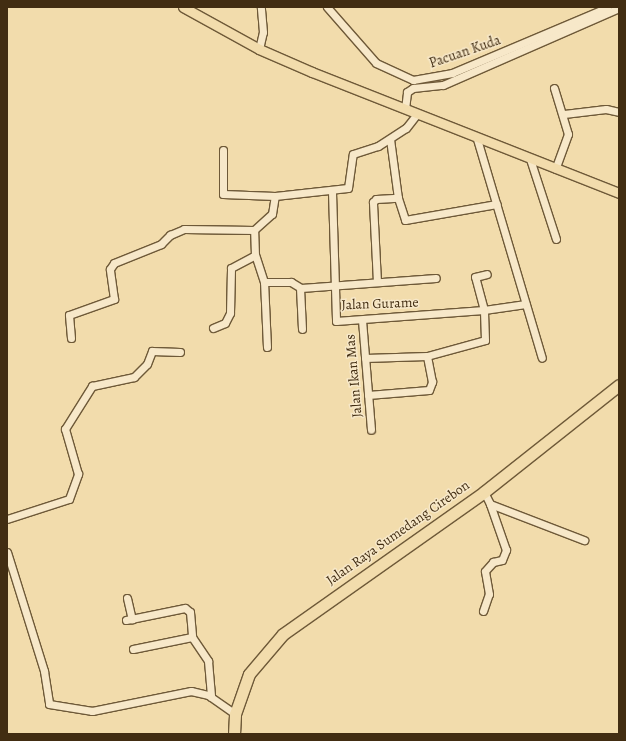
<!DOCTYPE html>
<html>
<head>
<meta charset="utf-8">
<style>
  body { margin:0 }
  #map { position:relative; width:626px; height:741px; overflow:hidden; background:#f2dcac; font-family:Alegreya,serif }
  div>[style] { position:absolute }
  .roads { filter:drop-shadow(1px 0 #6e5938) drop-shadow(-1px 0 #6e5938) drop-shadow(0 1px #6e5938) drop-shadow(0 -1px #6e5938) }
  .minor>* { height:7px; margin:-3.5px; padding:0 3.5px; transform-origin:3.5px; border-radius:3.5px; background:#f7e8c9 }
  .major>* { height:9px; margin:-4.5px; padding:0 4.5px; transform-origin:4.5px; border-radius:4.5px; background:#f2dcac }
  .highway>* { height:11px; margin:-5.5px; padding:0 5.5px; transform-origin:5.5px; border-radius:5.5px; background:#f2dcac }
  span { translate:-50% -50%; white-space:nowrap; text-align:center; line-height:1.15; -webkit-text-stroke:3px #f7e8c9; paint-order:stroke }
  .street-label { font-size:14px; color:#422d12 }
  .frame { position:absolute; inset:0; border:8px solid #422d12; pointer-events:none }
</style>
</head>
<body>
<div id="map">
  <div class="roads">
    <div class="minor">
      <i style="left:327px;top:7px;width:74px;rotate:48.8deg"></i>
      <i style="left:376px;top:63px;width:41px;rotate:24.7deg"></i>
      <i style="left:413px;top:80px;width:40px;rotate:-10deg"></i>
      <i style="left:452px;top:73px;width:169px;rotate:-22.9deg"></i>
      <i style="left:259px;top:49px;width:17px;rotate:-77deg"></i>
      <i style="left:263px;top:32px;width:25px;rotate:-95deg"></i>
      <i style="left:554px;top:88px;width:48px;rotate:73.1deg"></i>
      <i style="left:568px;top:134px;width:37px;rotate:110deg"></i>
      <i style="left:405px;top:109px;width:17px;rotate:-83deg"></i>
      <i style="left:407px;top:92px;width:7px;rotate:-34deg"></i>
      <i style="left:413px;top:88px;width:30px;rotate:-6deg"></i>
      <i style="left:443px;top:85px;width:192px;rotate:-23.6deg"></i>
      <i style="left:564px;top:114px;width:42px;rotate:-6.8deg"></i>
      <i style="left:606px;top:109px;width:13px;rotate:13deg"></i>
      <i style="left:390px;top:139px;width:60px;rotate:82.3deg"></i>
      <i style="left:398px;top:198px;width:23px;rotate:72deg"></i>
      <i style="left:405px;top:220px;width:93px;rotate:-9.9deg"></i>
      <i style="left:477px;top:139px;width:228px;rotate:73.5deg"></i>
      <i style="left:223px;top:150px;width:44px;rotate:90deg"></i>
      <i style="left:223px;top:194px;width:52px;rotate:2.2deg"></i>
      <i style="left:530px;top:159px;width:84px;rotate:72deg"></i>
      <i style="left:332px;top:192px;width:129px;rotate:88.2deg"></i>
      <i style="left:336px;top:321px;width:148px;rotate:-4.3deg"></i>
      <i style="left:484px;top:310px;width:42px;rotate:-8.1deg"></i>
      <i style="left:264px;top:282px;width:28px;rotate:-108deg"></i>
      <i style="left:255px;top:255px;width:25px;rotate:-92deg"></i>
      <i style="left:254px;top:230px;width:24px;rotate:-42deg"></i>
      <i style="left:272px;top:214px;width:18px;rotate:-81deg"></i>
      <i style="left:275px;top:196px;width:73px;rotate:-6.3deg"></i>
      <i style="left:348px;top:188px;width:34px;rotate:-82deg"></i>
      <i style="left:353px;top:154px;width:26px;rotate:-18deg"></i>
      <i style="left:378px;top:146px;width:33px;rotate:-33deg"></i>
      <i style="left:406px;top:128px;width:18px;rotate:-52deg"></i>
      <i style="left:377px;top:282px;width:80px;rotate:-92.9deg"></i>
      <i style="left:373px;top:202px;width:4px;rotate:-45deg"></i>
      <i style="left:376px;top:199px;width:22px;rotate:-3deg"></i>
      <i style="left:300px;top:288px;width:41px;rotate:87.2deg"></i>
      <i style="left:362px;top:320px;width:110px;rotate:85.3deg"></i>
      <i style="left:213px;top:328px;width:13px;rotate:-23deg"></i>
      <i style="left:225px;top:323px;width:11px;rotate:-63deg"></i>
      <i style="left:230px;top:313px;width:45px;rotate:-88.7deg"></i>
      <i style="left:231px;top:268px;width:27px;rotate:-28deg"></i>
      <i style="left:71px;top:338px;width:23px;rotate:-95deg"></i>
      <i style="left:69px;top:315px;width:48px;rotate:-19.6deg"></i>
      <i style="left:114px;top:299px;width:30px;rotate:-98deg"></i>
      <i style="left:110px;top:269px;width:7px;rotate:-56deg"></i>
      <i style="left:114px;top:263px;width:51px;rotate:-22deg"></i>
      <i style="left:161px;top:244px;width:13px;rotate:-45deg"></i>
      <i style="left:170px;top:235px;width:15px;rotate:-23deg"></i>
      <i style="left:184px;top:229px;width:70px;rotate:0.8deg"></i>
      <i style="left:267px;top:347px;width:65px;rotate:-92.6deg"></i>
      <i style="left:264px;top:282px;width:27px"></i>
      <i style="left:291px;top:282px;width:12px;rotate:31deg"></i>
      <i style="left:301px;top:288px;width:135px;rotate:-4.2deg"></i>
      <i style="left:365px;top:358px;width:62px;rotate:-1.8deg"></i>
      <i style="left:427px;top:356px;width:60px;rotate:-15.4deg"></i>
      <i style="left:485px;top:340px;width:30px;rotate:-92deg"></i>
      <i style="left:484px;top:310px;width:34px;rotate:-105deg"></i>
      <i style="left:475px;top:277px;width:12px;rotate:-14deg"></i>
      <i style="left:368px;top:395px;width:61px;rotate:-4.7deg"></i>
      <i style="left:429px;top:390px;width:9px;rotate:-69deg"></i>
      <i style="left:432px;top:382px;width:26px;rotate:-101deg"></i>
      <i style="left:484px;top:492px;width:13px;rotate:63deg"></i>
      <i style="left:490px;top:504px;width:101px;rotate:21deg"></i>
      <i style="left:7px;top:519px;width:65px;rotate:-17.9deg"></i>
      <i style="left:69px;top:499px;width:27px;rotate:-70deg"></i>
      <i style="left:78px;top:474px;width:47px;rotate:-106.1deg"></i>
      <i style="left:65px;top:429px;width:51px;rotate:-57.9deg"></i>
      <i style="left:92px;top:386px;width:43px;rotate:-12.1deg"></i>
      <i style="left:134px;top:377px;width:18px;rotate:-45deg"></i>
      <i style="left:147px;top:364px;width:14px;rotate:-69deg"></i>
      <i style="left:152px;top:351px;width:28px;rotate:2deg"></i>
      <i style="left:7px;top:552px;width:125px;rotate:72.7deg"></i>
      <i style="left:44px;top:671px;width:33px;rotate:81deg"></i>
      <i style="left:49px;top:704px;width:44px;rotate:9.2deg"></i>
      <i style="left:92px;top:711px;width:101px;rotate:-11.4deg"></i>
      <i style="left:191px;top:691px;width:17px;rotate:13deg"></i>
      <i style="left:208px;top:695px;width:33px;rotate:35deg"></i>
      <i style="left:127px;top:598px;width:22px;rotate:77deg"></i>
      <i style="left:483px;top:611px;width:18px;rotate:-71deg"></i>
      <i style="left:489px;top:594px;width:23px;rotate:-100deg"></i>
      <i style="left:485px;top:571px;width:12px;rotate:-48deg"></i>
      <i style="left:493px;top:562px;width:9px;rotate:-13deg"></i>
      <i style="left:502px;top:560px;width:11px;rotate:-68deg"></i>
      <i style="left:506px;top:550px;width:49px;rotate:-109.2deg"></i>
      <i style="left:126px;top:620px;width:60px;rotate:-11.5deg"></i>
      <i style="left:185px;top:608px;width:6px;rotate:39deg"></i>
      <i style="left:190px;top:612px;width:25px;rotate:85deg"></i>
      <i style="left:133px;top:649px;width:60px;rotate:-11.5deg"></i>
      <i style="left:192px;top:637px;width:29px;rotate:56deg"></i>
      <i style="left:208px;top:661px;width:36px;rotate:85deg"></i>
    </div>
    <div class="major">
      <i style="left:183px;top:7px;width:87px;rotate:28.9deg"></i>
      <i style="left:259px;top:49px;width:58px;rotate:23.5deg"></i>
      <i style="left:312px;top:72px;width:330px;rotate:21.5deg"></i>
    </div>
    <div class="highway">
      <i style="left:234px;top:734px;width:20px;rotate:-87deg"></i>
      <i style="left:235px;top:714px;width:42px;rotate:-70.7deg"></i>
      <i style="left:249px;top:674px;width:52px;rotate:-49.6deg"></i>
      <i style="left:283px;top:634px;width:246px;rotate:-35.2deg"></i>
      <i style="left:484px;top:492px;width:172px;rotate:-38.4deg"></i>
    </div>
  </div>
  <div class="street-label">
    <span style="left:465px;top:52px;rotate:-19deg">Pacuan Kuda</span>
    <span style="left:380px;top:304px;rotate:-2deg">Jalan Gurame</span>
    <span style="left:354px;top:376px;rotate:-95deg">Jalan Ikan Mas</span>
    <span style="left:398px;top:533px;rotate:-35deg">Jalan Raya Sumedang Cirebon</span>
  </div>
  <div class="frame"></div>
</div>
</body>
</html>
